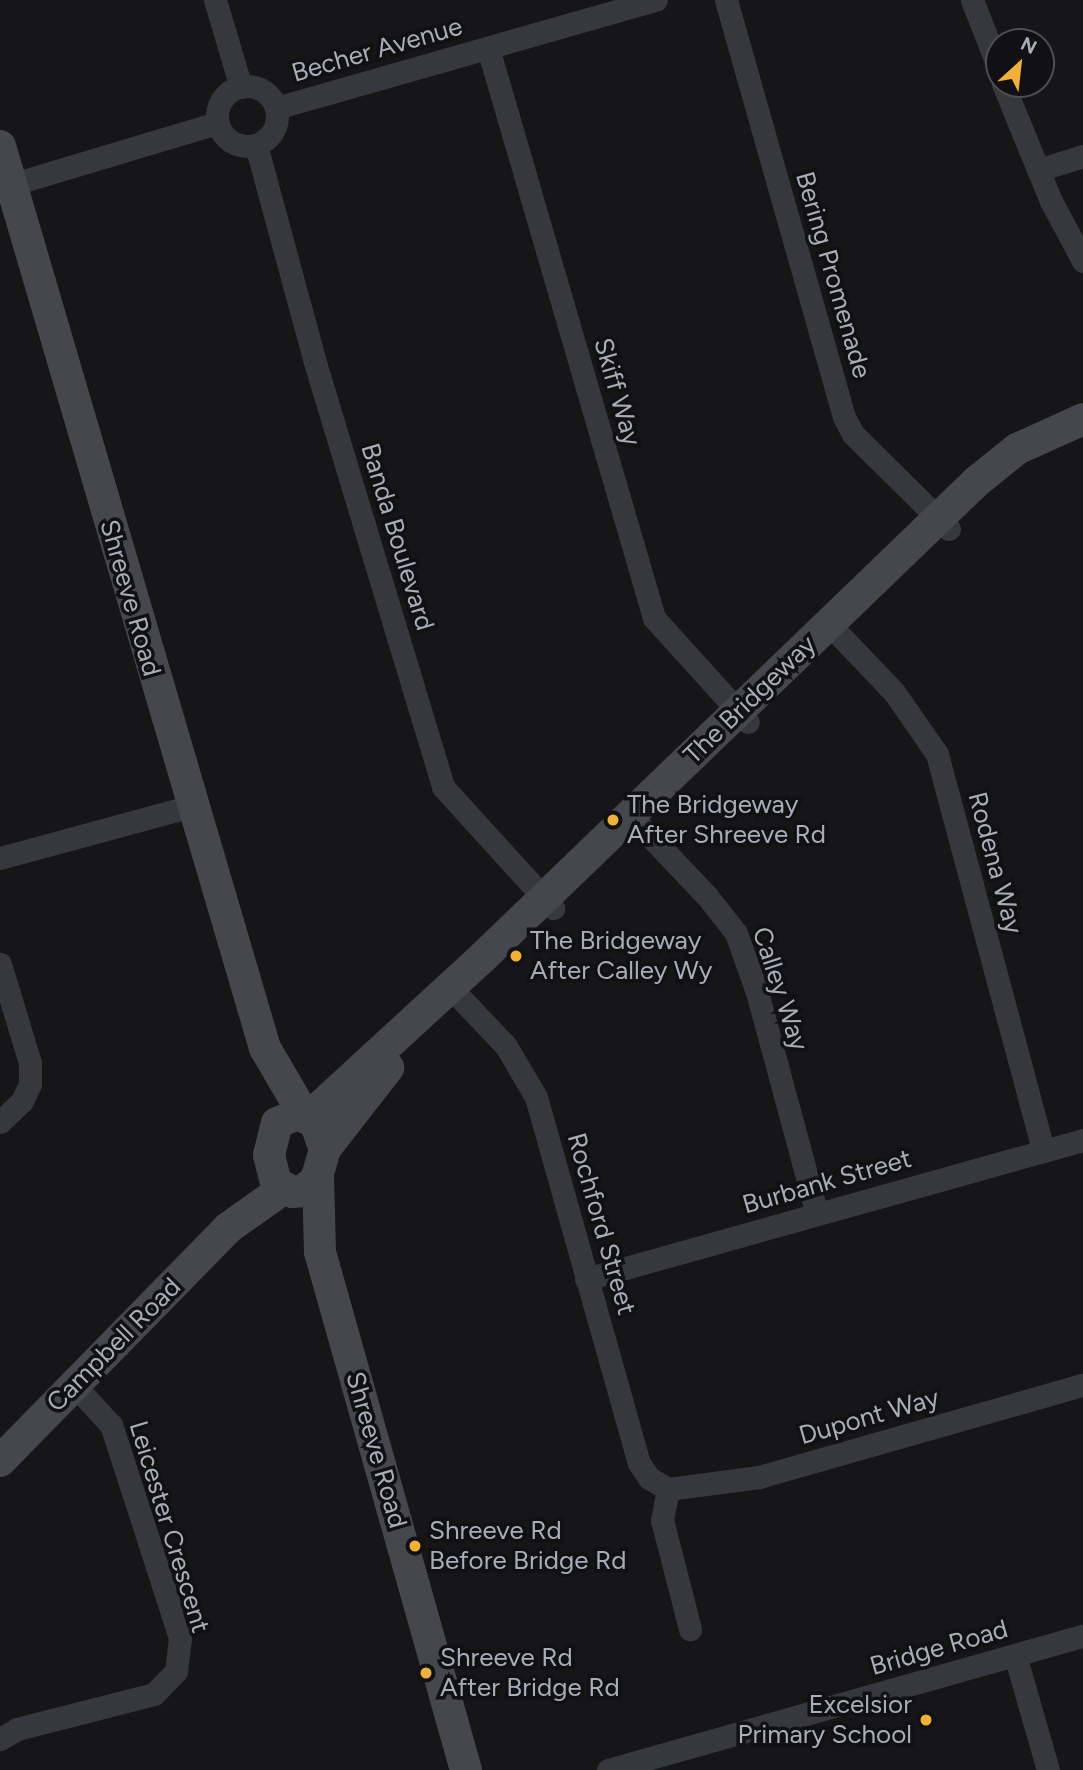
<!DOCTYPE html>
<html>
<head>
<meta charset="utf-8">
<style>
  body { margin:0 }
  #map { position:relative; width:1083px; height:1770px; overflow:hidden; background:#161618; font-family:Figtree,sans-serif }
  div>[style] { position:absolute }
  .street>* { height:23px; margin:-11.5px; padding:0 11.5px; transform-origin:11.5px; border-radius:11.5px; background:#37383d }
  .street>.ring { margin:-11.5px; padding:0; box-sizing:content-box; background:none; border:23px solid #37383d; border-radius:50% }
  .secondary>* { height:32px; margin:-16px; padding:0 16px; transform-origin:16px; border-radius:16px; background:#45474d }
  .dots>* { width:19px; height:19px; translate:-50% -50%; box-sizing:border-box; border:4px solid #111113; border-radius:50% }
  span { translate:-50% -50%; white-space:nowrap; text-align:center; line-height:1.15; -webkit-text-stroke:7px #111113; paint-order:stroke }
  .street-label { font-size:26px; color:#a8adb8 }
  .poi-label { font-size:26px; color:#a8adb8 }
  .left { translate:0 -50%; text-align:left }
  .right { translate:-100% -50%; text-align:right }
  .north { position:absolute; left:985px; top:28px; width:70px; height:70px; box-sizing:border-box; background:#111113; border:2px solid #4d4f55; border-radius:50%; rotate:27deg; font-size:19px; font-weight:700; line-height:28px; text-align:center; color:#a8adb8 }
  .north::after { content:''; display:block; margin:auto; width:24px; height:32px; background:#f2b134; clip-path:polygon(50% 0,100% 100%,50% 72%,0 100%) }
</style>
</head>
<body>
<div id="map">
  <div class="street">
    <i style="left:215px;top:0;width:91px;rotate:73.4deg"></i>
    <i style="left:726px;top:0;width:433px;rotate:74.2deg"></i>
    <i style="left:844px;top:417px;width:19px;rotate:62deg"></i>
    <i style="left:853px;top:434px;width:135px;rotate:44.7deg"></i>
    <i style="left:972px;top:0;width:74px;rotate:68.6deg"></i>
    <i style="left:488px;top:48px;width:594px;rotate:73.76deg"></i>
    <i style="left:654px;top:618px;width:140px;rotate:47.9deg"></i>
    <i style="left:1003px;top:84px;width:126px;rotate:67.7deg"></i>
    <i style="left:1051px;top:201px;width:68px;rotate:61.9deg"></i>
    <i class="ring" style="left:217px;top:86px;width:37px;height:37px"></i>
    <i style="left:276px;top:108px;width:395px;rotate:-15.9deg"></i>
    <i style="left:256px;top:145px;width:222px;rotate:74.8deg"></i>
    <i style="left:314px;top:359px;width:447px;rotate:73.2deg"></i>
    <i style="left:443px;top:787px;width:164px;rotate:47.7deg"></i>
    <i style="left:1038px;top:170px;width:47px;rotate:-17.3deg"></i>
    <i style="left:10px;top:185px;width:216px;rotate:-16.7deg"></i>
    <i style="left:829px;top:624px;width:94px;rotate:46.3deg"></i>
    <i style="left:894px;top:692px;width:75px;rotate:55.3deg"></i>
    <i style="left:937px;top:754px;width:410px;rotate:75deg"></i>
    <i style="left:630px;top:815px;width:112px;rotate:46.5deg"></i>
    <i style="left:707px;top:896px;width:47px;rotate:51.9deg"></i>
    <i style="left:736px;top:933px;width:63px;rotate:70.4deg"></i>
    <i style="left:757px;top:992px;width:230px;rotate:74.9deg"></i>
    <i style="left:0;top:858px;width:198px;rotate:-15.2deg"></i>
    <i style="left:0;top:964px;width:103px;rotate:73.1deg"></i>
    <i style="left:30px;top:1063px;width:21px;rotate:90deg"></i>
    <i style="left:30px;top:1084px;width:19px;rotate:115deg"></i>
    <i style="left:22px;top:1101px;width:30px;rotate:136deg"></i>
    <i style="left:450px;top:987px;width:81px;rotate:46.5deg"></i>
    <i style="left:506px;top:1046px;width:59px;rotate:59.5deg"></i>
    <i style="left:536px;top:1097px;width:380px;rotate:74.3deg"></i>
    <i style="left:639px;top:1463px;width:18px;rotate:56deg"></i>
    <i style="left:649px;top:1478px;width:22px;rotate:30deg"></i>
    <i style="left:586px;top:1279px;width:516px;rotate:-15.63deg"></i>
    <i style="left:668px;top:1489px;width:92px;rotate:-7.5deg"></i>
    <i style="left:759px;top:1477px;width:337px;rotate:-15.9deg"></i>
    <i style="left:668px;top:1489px;width:32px;rotate:101deg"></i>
    <i style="left:662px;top:1520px;width:113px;rotate:75.6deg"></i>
    <i style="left:1015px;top:1655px;width:120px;rotate:74deg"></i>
    <i style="left:0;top:1739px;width:20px;rotate:-30deg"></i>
    <i style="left:17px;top:1729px;width:141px;rotate:-14.3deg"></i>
    <i style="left:154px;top:1694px;width:32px;rotate:-46deg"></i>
    <i style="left:176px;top:1671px;width:33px;rotate:-83deg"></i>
    <i style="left:180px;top:1638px;width:224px;rotate:-107.9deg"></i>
    <i style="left:111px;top:1425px;width:52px;rotate:-132.6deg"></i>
    <i style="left:608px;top:1770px;width:494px;rotate:-15.8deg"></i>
  </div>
  <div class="secondary">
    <i style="left:0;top:146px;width:940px;rotate:73.63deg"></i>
    <i style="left:265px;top:1048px;width:78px;rotate:59.8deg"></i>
    <i style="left:297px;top:1114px;width:20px;rotate:24deg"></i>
    <i style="left:315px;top:1122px;width:29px;rotate:70deg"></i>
    <i style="left:325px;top:1149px;width:32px;rotate:106deg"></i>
    <i style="left:316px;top:1180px;width:17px;rotate:140deg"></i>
    <i style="left:303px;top:1191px;width:10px;rotate:174deg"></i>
    <i style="left:293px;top:1192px;width:19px;rotate:-152deg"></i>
    <i style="left:276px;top:1183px;width:29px;rotate:-104deg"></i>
    <i style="left:269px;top:1155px;width:33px;rotate:-76deg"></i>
    <i style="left:277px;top:1123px;width:22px;rotate:-24deg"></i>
    <i style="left:309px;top:1117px;width:238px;rotate:-42.6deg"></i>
    <i style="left:484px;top:956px;width:683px;rotate:-43.93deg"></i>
    <i style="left:976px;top:482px;width:53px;rotate:-38.8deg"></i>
    <i style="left:1017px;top:449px;width:72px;rotate:-24.4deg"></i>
    <i style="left:325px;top:1149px;width:103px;rotate:-52.1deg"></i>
    <i style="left:318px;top:1176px;width:76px;rotate:88.5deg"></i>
    <i style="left:320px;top:1252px;width:538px;rotate:74.26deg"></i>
    <i style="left:0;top:1461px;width:326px;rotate:-45.6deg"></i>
    <i style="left:228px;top:1228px;width:67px;rotate:-35.3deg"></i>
  </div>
  <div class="dots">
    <i style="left:613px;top:820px;background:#f2b134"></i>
    <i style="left:516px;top:956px;background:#f2b134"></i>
    <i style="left:415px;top:1546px;background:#f2b134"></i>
    <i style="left:426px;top:1673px;background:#f2b134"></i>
    <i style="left:926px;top:1720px;background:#f2b134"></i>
  </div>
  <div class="street-label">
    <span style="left:377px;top:50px;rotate:-16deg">Becher Avenue</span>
    <span style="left:833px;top:275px;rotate:74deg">Bering Promenade</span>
    <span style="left:617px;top:392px;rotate:74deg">Skiff Way</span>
    <span style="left:397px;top:537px;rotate:73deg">Banda Boulevard</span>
    <span style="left:130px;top:598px;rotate:74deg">Shreeve Road</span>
    <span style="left:750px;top:700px;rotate:-44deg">The Bridgeway</span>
    <span style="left:995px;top:863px;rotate:75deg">Rodena Way</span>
    <span style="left:780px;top:989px;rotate:72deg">Calley Way</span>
    <span style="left:827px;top:1182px;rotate:-16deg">Burbank Street</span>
    <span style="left:601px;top:1224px;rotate:74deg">Rochford Street</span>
    <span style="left:114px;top:1345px;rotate:-45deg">Campbell Road</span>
    <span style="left:869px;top:1417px;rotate:-16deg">Dupont Way</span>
    <span style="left:376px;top:1450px;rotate:74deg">Shreeve Road</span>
    <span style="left:169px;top:1527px;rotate:73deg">Leicester Crescent</span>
    <span style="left:939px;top:1648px;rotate:-16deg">Bridge Road</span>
  </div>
  <div class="poi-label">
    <span class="left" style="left:627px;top:820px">The Bridgeway<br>After Shreeve Rd</span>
    <span class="left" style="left:530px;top:956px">The Bridgeway<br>After Calley Wy</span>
    <span class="left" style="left:429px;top:1546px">Shreeve Rd<br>Before Bridge Rd</span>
    <span class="left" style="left:440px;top:1673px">Shreeve Rd<br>After Bridge Rd</span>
    <span class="right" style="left:912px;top:1720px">Excelsior<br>Primary School</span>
  </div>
  <div class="north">N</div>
</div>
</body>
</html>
